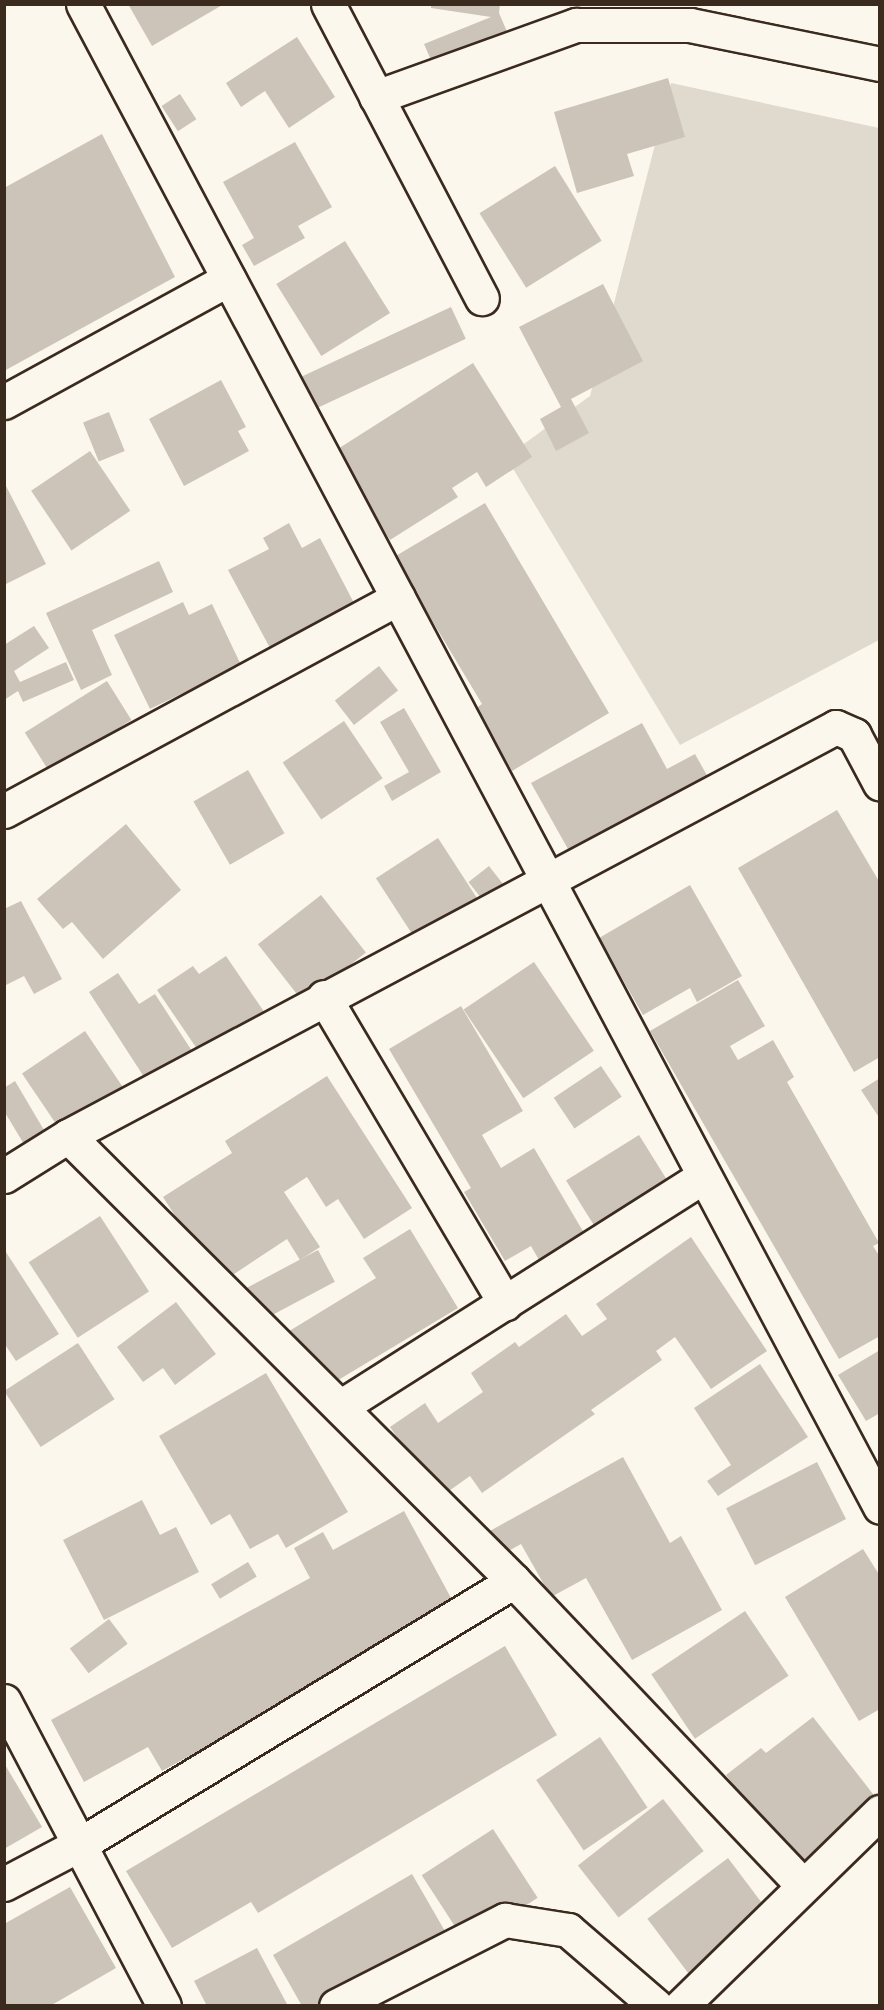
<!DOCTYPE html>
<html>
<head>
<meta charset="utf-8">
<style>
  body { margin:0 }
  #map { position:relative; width:884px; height:2010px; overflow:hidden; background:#fbf7ec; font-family:"Shantell Sans",sans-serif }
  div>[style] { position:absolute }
  .green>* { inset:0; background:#dfd9ce }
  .building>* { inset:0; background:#ccc4b9; transform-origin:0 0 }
  .roads { filter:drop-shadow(2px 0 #3b2a1e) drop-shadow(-2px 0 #3b2a1e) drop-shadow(0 2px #3b2a1e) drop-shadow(0 -2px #3b2a1e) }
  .minor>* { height:33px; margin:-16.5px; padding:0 16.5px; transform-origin:16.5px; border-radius:16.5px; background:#fbf7ec }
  span { translate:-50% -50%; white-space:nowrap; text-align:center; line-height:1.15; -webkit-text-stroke:6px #fbf7ec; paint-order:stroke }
  .frame { position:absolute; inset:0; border:6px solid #3b2a1e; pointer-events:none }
</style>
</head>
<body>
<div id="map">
  <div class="green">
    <i style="clip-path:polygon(671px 83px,879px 128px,879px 640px,680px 745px,506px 457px,590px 396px)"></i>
  </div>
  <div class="building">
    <i style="clip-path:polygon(128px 4px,224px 4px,152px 46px)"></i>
    <i style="clip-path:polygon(431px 4px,500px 4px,499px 13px,512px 43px,437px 74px,424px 44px,491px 17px,431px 8px)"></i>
    <i style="clip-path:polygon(297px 37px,335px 97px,289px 128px,265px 91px,241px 107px,226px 83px)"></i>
    <i style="clip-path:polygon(668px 78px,685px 137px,627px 154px,634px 176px,577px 193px,554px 112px)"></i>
    <i style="left:180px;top:94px;width:30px;height:22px;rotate:57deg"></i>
    <i style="clip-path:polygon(102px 134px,175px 277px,4px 371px,4px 188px)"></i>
    <i style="clip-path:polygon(295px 142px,332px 207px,298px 226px,305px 238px,254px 266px,242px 245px,254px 238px,223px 182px)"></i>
    <i style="left:555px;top:166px;width:88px;height:89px;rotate:58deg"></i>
    <i style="left:345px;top:241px;width:85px;height:81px;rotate:58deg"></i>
    <i style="clip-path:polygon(603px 284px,643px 361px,571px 399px,589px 433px,556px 451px,540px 419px,561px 407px,519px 327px)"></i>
    <i style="left:451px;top:307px;width:35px;height:164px;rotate:65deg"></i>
    <i style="clip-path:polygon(473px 363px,532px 457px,486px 487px,477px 472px,452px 488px,458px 497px,390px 540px,333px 452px)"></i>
    <i style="clip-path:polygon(221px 380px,246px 427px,238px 431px,249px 451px,184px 486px,149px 419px)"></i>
    <i style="left:109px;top:412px;width:42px;height:28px;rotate:68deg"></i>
    <i style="left:90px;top:451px;width:72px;height:71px;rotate:56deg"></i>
    <i style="clip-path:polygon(4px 482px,46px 564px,4px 585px)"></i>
    <i style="clip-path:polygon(485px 503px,609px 713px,512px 771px,475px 709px,482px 704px,394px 557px)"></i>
    <i style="clip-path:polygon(289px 523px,302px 548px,320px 538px,354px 603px,270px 648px,228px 570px,269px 549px,263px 538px)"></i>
    <i style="clip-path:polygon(159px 561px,173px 592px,92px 630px,112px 675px,81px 690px,46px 613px)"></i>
    <i style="clip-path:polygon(183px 602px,189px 615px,212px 604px,241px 665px,150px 709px,114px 635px)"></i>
    <i style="clip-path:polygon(34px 626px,49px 648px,14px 671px,20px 682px,66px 662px,74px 680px,23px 702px,18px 691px,4px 700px,4px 645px)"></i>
    <i style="left:379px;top:666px;width:31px;height:56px;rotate:52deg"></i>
    <i style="left:107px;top:681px;width:46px;height:97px;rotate:58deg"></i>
    <i style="clip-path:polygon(404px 708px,441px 772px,392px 801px,384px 786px,409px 772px,380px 722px)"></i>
    <i style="left:344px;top:721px;width:69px;height:74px;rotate:56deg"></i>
    <i style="clip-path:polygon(642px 723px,667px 769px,695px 754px,718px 795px,578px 867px,531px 783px)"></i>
    <i style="left:248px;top:770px;width:73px;height:63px;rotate:60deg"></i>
    <i style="clip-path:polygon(837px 810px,880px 883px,880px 1057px,854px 1072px,738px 868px)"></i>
    <i style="clip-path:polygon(126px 824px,181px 890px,103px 959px,72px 922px,63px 929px,37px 899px)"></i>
    <i style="left:438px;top:838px;width:78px;height:74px;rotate:57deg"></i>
    <i style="left:489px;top:866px;width:31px;height:26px;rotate:52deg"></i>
    <i style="clip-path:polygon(690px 885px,742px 976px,697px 1002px,690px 988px,643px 1015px,599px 938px)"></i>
    <i style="left:321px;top:895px;width:73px;height:80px;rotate:52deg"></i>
    <i style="clip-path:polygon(21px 901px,62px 979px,34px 994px,24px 976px,4px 986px,4px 909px)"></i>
    <i style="clip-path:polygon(226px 956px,271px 1022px,208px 1065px,157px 990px,193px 966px,199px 974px)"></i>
    <i style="left:534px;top:962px;width:107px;height:85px;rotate:56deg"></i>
    <i style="clip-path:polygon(118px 973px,139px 1004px,155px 994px,192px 1051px,146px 1080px,89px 992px)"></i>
    <i style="clip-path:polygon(738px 980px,765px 1026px,730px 1046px,738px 1060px,773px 1040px,794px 1077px,787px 1082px,879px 1243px,873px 1246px,880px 1257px,880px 1336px,839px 1359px,650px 1031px)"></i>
    <i style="clip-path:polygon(461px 1006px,523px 1111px,482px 1135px,501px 1168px,534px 1148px,584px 1233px,539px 1260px,531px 1246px,505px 1261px,464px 1192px,471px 1188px,389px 1049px)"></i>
    <i style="left:85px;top:1031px;width:73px;height:76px;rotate:56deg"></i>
    <i style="left:601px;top:1066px;width:37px;height:57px;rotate:56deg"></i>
    <i style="clip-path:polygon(327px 1076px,412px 1208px,364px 1239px,338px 1199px,326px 1207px,307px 1177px,284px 1192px,320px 1247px,300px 1260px,287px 1239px,219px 1284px,163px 1197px,232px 1153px,225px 1141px)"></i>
    <i style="clip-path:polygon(880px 1078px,880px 1119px,861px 1090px)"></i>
    <i style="clip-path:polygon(15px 1081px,54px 1147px,33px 1159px,4px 1111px,4px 1088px)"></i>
    <i style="left:639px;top:1135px;width:60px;height:86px;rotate:58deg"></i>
    <i style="left:100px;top:1216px;width:90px;height:85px;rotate:57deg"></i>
    <i style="clip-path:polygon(410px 1229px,458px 1308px,320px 1391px,286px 1333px,376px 1278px,363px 1258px)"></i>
    <i style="clip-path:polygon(691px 1237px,767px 1351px,711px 1389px,675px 1337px,656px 1351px,662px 1360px,591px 1410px,595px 1414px,482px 1493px,470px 1476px,439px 1498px,390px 1427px,425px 1403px,438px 1423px,483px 1392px,471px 1373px,515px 1342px,519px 1347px,566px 1314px,582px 1336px,607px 1319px,596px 1304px)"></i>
    <i style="clip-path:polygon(4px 1249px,59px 1334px,16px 1361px,4px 1343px)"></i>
    <i style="left:318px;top:1250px;width:36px;height:89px;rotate:62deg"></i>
    <i style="clip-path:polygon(176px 1302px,216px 1354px,175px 1385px,163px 1368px,143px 1382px,117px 1347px)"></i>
    <i style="left:78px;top:1343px;width:67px;height:88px;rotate:57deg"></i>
    <i style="clip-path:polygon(880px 1350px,880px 1413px,866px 1421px,838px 1375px)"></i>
    <i style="clip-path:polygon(760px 1364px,808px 1437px,718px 1496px,707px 1481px,731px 1465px,694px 1408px)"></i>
    <i style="clip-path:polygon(266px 1373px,348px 1512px,286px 1548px,278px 1534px,250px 1549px,230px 1514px,211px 1525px,159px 1436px)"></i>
    <i style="clip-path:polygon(623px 1457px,670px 1543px,681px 1536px,722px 1610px,632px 1660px,586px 1578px,551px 1597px,521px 1544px,501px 1555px,488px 1532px)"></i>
    <i style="left:817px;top:1462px;width:64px;height:102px;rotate:63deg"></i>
    <i style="clip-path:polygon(142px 1500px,160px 1535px,176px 1527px,199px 1572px,104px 1620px,63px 1540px)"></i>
    <i style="clip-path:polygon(404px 1511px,457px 1609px,162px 1771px,148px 1747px,84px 1782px,51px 1720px,310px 1578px,294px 1548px,323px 1532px,333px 1550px)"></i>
    <i style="clip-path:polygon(863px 1549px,880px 1576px,880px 1709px,859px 1721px,785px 1597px)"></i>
    <i style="left:248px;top:1562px;width:17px;height:43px;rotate:59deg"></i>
    <i style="left:745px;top:1611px;width:78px;height:113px;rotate:56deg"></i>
    <i style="left:109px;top:1619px;width:31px;height:49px;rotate:53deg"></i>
    <i style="clip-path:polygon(505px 1646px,557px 1735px,258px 1913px,251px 1902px,172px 1948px,126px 1871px)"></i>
    <i style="clip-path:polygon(813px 1717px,880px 1803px,798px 1868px,726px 1775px,761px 1748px,766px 1753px)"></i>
    <i style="left:600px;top:1737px;width:85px;height:77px;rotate:56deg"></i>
    <i style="clip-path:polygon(4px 1763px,42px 1827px,4px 1849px)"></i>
    <i style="left:663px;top:1799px;width:66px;height:108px;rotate:52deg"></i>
    <i style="left:493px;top:1829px;width:82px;height:85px;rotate:57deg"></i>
    <i style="left:728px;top:1858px;width:79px;height:101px;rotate:53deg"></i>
    <i style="clip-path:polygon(412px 1874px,457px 1952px,364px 2006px,302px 2006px,273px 1955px)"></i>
    <i style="clip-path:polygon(70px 1887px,116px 1968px,50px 2006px,4px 2006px,4px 1924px)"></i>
    <i style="clip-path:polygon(257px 1948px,288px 2006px,207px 2006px,194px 1981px)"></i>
  </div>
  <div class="roads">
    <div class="minor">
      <i style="left:83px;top:4px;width:1701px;rotate:62.06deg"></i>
      <i style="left:328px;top:4px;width:332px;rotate:62.4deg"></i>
      <i style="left:376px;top:97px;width:213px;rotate:-19.8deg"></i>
      <i style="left:576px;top:25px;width:114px"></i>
      <i style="left:690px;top:25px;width:194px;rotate:11.6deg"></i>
      <i style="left:4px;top:402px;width:256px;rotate:-28.7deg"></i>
      <i style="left:4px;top:811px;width:448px;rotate:-28.4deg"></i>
      <i style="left:324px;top:997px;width:356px;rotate:59.4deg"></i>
      <i style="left:68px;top:1136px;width:630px;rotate:44.94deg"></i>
      <i style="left:514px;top:1581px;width:420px;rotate:46.5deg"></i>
      <i style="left:4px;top:1176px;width:75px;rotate:-32deg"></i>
      <i style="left:68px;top:1136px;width:870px;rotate:-28.04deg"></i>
      <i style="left:836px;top:727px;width:20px;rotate:24deg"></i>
      <i style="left:854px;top:735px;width:55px;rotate:62deg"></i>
      <i style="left:340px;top:1407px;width:431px;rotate:-32.4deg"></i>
      <i style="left:4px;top:1701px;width:344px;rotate:62.3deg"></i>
      <i style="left:4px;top:1884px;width:88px;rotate:-27.7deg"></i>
      <i style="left:82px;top:1843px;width:505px;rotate:-31.24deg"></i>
      <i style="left:336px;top:2006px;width:190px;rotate:-27deg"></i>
      <i style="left:505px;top:1920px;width:64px;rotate:9deg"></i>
      <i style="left:568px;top:1930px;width:116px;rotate:40.8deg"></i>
      <i style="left:681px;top:2006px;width:278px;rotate:-44.3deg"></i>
    </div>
  </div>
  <div class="frame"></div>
</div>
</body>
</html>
